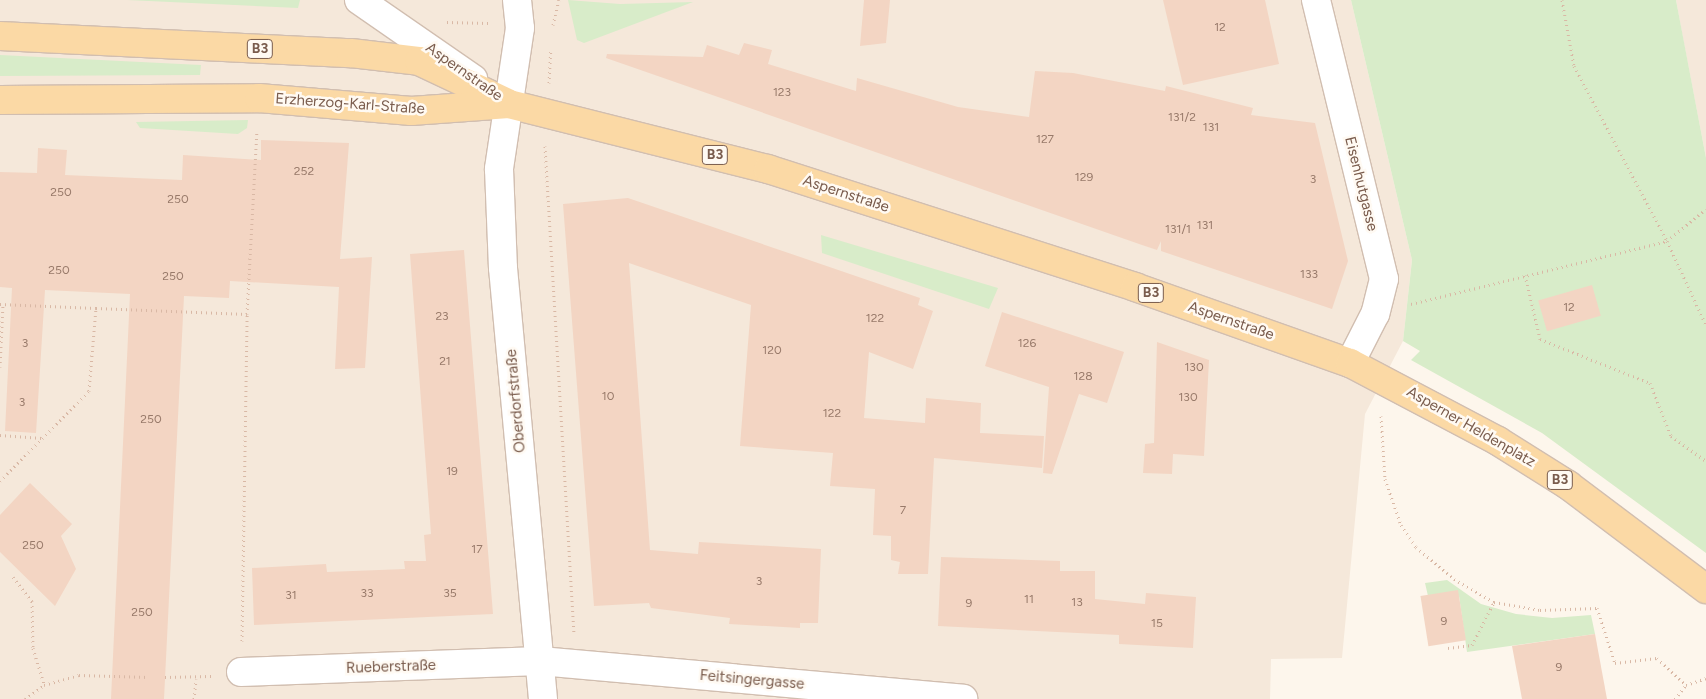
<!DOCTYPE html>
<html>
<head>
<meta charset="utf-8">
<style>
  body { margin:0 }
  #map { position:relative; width:1706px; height:699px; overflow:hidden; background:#fdf6ec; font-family:Figtree,sans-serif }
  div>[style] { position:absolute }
  .residential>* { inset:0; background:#f5e8da }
  .green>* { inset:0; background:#d8ecc9 }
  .building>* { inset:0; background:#f3d5c3; transform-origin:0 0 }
  .path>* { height:3px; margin-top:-1.5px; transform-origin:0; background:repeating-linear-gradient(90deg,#d9b8a5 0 1px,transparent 0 5px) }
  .roads { filter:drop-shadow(1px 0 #d1beb0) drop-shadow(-1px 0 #d1beb0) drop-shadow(0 1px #d1beb0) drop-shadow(0 -1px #d1beb0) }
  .minor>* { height:28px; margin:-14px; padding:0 14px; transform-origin:14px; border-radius:14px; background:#fff }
  .major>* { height:28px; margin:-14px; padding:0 14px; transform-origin:14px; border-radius:14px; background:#fbd9a5 }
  span { translate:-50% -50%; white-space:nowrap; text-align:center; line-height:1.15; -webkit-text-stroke:5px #fffaf3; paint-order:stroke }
  .number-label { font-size:12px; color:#987a6a }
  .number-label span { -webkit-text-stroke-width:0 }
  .shield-label span { padding:1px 4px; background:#fffaf3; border:1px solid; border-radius:4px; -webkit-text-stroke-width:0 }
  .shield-label { font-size:14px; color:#7a5c4d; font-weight:700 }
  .street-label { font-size:15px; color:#7a5c4d }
</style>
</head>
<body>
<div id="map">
  <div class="residential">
    <i style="clip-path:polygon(0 0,1351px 0,1412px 260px,1403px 341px,1365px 414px,1342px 658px,1271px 659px,1270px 699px,0 699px)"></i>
    <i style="clip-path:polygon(1676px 0,1706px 0,1706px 158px,1683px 38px)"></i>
  </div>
  <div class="green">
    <i style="clip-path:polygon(127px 0,300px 0,298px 8px)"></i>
    <i style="clip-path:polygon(568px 0,620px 4px,693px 2px,584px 43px,577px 40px)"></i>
    <i style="clip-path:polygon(1351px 0,1676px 0,1706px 158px,1706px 553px,1542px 433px,1411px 360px,1420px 351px,1403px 341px,1412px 260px)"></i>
    <i style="clip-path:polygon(0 55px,201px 65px,200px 75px,0 76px)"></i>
    <i style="clip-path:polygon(248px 120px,247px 128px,238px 134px,140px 128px,136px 122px)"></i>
    <i style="clip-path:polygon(821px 235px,998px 288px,989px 309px,822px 253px)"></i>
    <i style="clip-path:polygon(1447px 580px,1481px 604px,1516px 614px,1552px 618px,1591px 615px,1595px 634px,1467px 652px,1459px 596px,1428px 596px,1425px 583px)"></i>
  </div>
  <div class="building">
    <i style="clip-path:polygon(864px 0,890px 0,886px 43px,860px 46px)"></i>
    <i style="clip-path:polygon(1163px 0,1265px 0,1279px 64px,1183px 85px)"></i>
    <i style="clip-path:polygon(744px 43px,772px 50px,768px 64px,856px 91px,857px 78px,958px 107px,1029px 117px,1035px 71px,1073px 73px,1165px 91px,1166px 86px,1253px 108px,1251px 115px,1315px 123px,1348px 261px,1332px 309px,1161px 251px,1161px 241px,1157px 250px,1142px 245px,606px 58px,607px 54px,703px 57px,707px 45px,739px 55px)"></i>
    <i style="clip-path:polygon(261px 140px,349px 143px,340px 259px,372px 257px,365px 368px,335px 369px,339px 287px,230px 281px,229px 298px,184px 296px,164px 699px,111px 699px,130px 294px,45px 290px,36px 433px,5px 431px,12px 288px,0 287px,0 172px,37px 173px,38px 148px,67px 150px,65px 175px,182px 180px,183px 155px,261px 160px)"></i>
    <i style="clip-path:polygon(628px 198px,920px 298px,918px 305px,933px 311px,913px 369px,869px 352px,864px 418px,925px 423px,926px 398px,981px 403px,980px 433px,1044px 436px,1042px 468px,934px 458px,928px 574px,898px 574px,900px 562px,891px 560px,891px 536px,873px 535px,875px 489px,830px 486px,833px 453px,740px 446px,751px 305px,629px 263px,650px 550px,698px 554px,699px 542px,821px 549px,818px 623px,800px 623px,800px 628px,729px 624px,730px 618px,651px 608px,649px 603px,594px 606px,563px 204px)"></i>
    <i style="clip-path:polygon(464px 250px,493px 614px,254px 625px,252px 568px,326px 564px,327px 572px,405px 569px,404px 561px,426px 561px,424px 535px,431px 534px,410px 254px)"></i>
    <i style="left:1592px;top:285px;width:32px;height:56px;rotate:74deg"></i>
    <i style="clip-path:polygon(1002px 312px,1124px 352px,1107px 403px,1079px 394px,1052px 474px,1043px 473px,1049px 387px,985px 366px)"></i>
    <i style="clip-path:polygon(1157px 342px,1209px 360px,1204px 456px,1173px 454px,1172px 474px,1143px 473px,1145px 444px,1154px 443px)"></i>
    <i style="clip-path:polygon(30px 483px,72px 524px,61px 536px,76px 569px,55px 606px,0 552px,0 515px)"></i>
    <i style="clip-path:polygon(941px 557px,1060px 561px,1060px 571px,1095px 571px,1095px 599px,1145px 604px,1146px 593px,1196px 597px,1193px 648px,1119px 644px,1119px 635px,938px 626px)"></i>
    <i style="left:1458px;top:590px;width:51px;height:38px;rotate:81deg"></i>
    <i style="clip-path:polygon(1595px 634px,1607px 699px,1522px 699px,1512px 646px)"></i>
  </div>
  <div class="path">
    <i style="left:1562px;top:0;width:67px;rotate:79.7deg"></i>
    <i style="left:1574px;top:66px;width:198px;rotate:62deg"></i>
    <i style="left:1667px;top:241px;width:50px;rotate:-39.4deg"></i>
    <i style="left:447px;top:22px;width:41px;rotate:1.4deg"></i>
    <i style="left:553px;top:25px;width:26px;rotate:-77deg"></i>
    <i style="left:549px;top:83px;width:34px;rotate:-87deg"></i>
    <i style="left:545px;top:146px;width:489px;rotate:86.6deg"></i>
    <i style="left:1525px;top:275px;width:66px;rotate:76.8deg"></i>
    <i style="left:1540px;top:339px;width:118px;rotate:21.8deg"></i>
    <i style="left:1650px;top:383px;width:57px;rotate:68.4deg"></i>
    <i style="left:1671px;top:436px;width:43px;rotate:35.5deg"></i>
    <i style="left:0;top:304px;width:96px;rotate:2.4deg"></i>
    <i style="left:1411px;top:304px;width:264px;rotate:-13.8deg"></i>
    <i style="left:1667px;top:241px;width:93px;rotate:65.1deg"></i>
    <i style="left:0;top:367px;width:63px;rotate:-87.3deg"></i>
    <i style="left:1381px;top:416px;width:63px;rotate:86.4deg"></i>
    <i style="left:1385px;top:479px;width:49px;rotate:70.8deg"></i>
    <i style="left:1401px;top:525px;width:27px;rotate:56deg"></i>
    <i style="left:1416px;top:547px;width:50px;rotate:40.1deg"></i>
    <i style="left:1454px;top:579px;width:46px;rotate:29.9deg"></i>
    <i style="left:1494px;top:602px;width:47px;rotate:9.9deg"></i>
    <i style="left:1540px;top:610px;width:57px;rotate:-2deg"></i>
    <i style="left:1597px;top:608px;width:58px;rotate:71.9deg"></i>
    <i style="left:1615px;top:663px;width:42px;rotate:-6.8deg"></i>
    <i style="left:1657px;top:658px;width:40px;rotate:43deg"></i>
    <i style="left:1686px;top:685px;width:21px;rotate:-19deg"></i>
    <i style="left:0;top:435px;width:42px;rotate:4.1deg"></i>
    <i style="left:0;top:481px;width:127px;rotate:-45.3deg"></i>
    <i style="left:89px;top:391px;width:83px;rotate:-85.2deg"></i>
    <i style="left:96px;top:308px;width:151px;rotate:2.3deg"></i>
    <i style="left:247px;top:314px;width:184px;rotate:-86.9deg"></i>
    <i style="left:13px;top:577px;width:31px;rotate:52deg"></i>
    <i style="left:32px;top:601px;width:47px;rotate:88.8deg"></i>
    <i style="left:33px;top:648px;width:39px;rotate:73deg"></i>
    <i style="left:242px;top:641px;width:327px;rotate:-89.1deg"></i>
    <i style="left:1448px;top:648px;width:24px;rotate:-7deg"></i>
    <i style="left:1472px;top:645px;width:48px;rotate:-62.9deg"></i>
    <i style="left:165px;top:677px;width:46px;rotate:-1.2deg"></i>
    <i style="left:25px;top:699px;width:24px;rotate:-36deg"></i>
    <i style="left:44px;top:685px;width:36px;rotate:-16deg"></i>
    <i style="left:79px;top:675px;width:70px;rotate:1.6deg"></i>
    <i style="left:194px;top:699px;width:20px;rotate:-84deg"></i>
    <i style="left:1675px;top:699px;width:18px;rotate:-52deg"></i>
  </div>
  <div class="roads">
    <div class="minor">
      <i style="left:359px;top:0;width:139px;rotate:34.7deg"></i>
      <i style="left:517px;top:0;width:28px;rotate:84deg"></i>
      <i style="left:520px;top:28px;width:143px;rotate:98.5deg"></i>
      <i style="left:499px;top:169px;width:99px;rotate:87.7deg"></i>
      <i style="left:503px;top:268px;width:433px;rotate:84.7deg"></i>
      <i style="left:1316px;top:0;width:287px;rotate:76.3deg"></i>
      <i style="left:1384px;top:279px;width:36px;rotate:104deg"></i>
      <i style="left:1375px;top:314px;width:55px;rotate:117deg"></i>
      <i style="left:241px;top:672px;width:299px;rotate:-2.1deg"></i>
      <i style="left:540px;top:661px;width:425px;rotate:5.1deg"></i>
    </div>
    <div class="major">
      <i style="left:0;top:36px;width:351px;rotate:2.8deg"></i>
      <i style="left:351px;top:53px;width:68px;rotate:6.7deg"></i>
      <i style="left:419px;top:61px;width:98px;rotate:25.3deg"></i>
      <i style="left:0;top:100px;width:259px;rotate:-0.4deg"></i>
      <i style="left:259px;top:98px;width:153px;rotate:4.9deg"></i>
      <i style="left:411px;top:111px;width:98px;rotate:-4.1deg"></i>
      <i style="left:509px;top:104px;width:267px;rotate:14.1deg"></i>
      <i style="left:768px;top:169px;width:386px;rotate:17.8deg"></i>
      <i style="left:1135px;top:287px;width:228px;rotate:19.5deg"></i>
      <i style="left:1350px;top:363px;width:167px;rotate:27.8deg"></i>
      <i style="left:1498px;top:441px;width:83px;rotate:32.2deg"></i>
      <i style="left:1568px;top:485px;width:173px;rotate:37deg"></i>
    </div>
  </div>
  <div class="number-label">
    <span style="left:1220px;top:28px">12</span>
    <span style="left:782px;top:93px">123</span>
    <span style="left:1182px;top:118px">131/2</span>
    <span style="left:1211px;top:128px">131</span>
    <span style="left:1045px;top:140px">127</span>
    <span style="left:304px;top:172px">252</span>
    <span style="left:1084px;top:178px">129</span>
    <span style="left:1313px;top:180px">3</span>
    <span style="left:61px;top:193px">250</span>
    <span style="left:178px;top:200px">250</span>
    <span style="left:1205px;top:226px">131</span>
    <span style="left:1178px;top:230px">131/1</span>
    <span style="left:59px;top:271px">250</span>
    <span style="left:1309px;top:275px">133</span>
    <span style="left:173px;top:277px">250</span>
    <span style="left:1569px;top:308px">12</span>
    <span style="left:442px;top:317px">23</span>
    <span style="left:875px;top:319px">122</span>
    <span style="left:25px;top:344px">3</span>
    <span style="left:1027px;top:344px">126</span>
    <span style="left:772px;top:351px">120</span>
    <span style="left:445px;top:362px">21</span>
    <span style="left:1194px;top:368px">130</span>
    <span style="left:1083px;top:377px">128</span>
    <span style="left:608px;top:397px">10</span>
    <span style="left:1188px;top:398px">130</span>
    <span style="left:22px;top:403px">3</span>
    <span style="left:832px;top:414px">122</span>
    <span style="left:151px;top:420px">250</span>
    <span style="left:452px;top:472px">19</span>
    <span style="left:903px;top:511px">7</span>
    <span style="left:33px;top:546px">250</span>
    <span style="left:477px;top:550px">17</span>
    <span style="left:759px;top:582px">3</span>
    <span style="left:367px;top:594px">33</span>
    <span style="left:450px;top:594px">35</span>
    <span style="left:291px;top:596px">31</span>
    <span style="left:1029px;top:600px">11</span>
    <span style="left:1077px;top:603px">13</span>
    <span style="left:969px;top:604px">9</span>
    <span style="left:142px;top:613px">250</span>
    <span style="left:1444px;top:622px">9</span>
    <span style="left:1157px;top:624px">15</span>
    <span style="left:1559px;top:668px">9</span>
  </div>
  <div class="shield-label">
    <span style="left:260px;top:49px">B3</span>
    <span style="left:715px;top:155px">B3</span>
    <span style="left:1151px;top:293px">B3</span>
    <span style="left:1560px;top:480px">B3</span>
  </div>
  <div class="street-label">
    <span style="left:464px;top:72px;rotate:35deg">Aspernstraße</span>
    <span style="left:350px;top:104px;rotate:4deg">Erzherzog-Karl-Straße</span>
    <span style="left:1361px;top:184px;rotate:76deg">Eisenhutgasse</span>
    <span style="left:846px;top:194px;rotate:18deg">Aspernstraße</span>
    <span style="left:1231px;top:321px;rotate:19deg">Aspernstraße</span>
    <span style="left:516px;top:401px;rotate:-95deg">Oberdorfstraße</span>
    <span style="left:1471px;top:427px;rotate:30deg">Asperner Heldenplatz</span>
    <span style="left:391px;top:667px;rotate:-2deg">Rueberstraße</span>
    <span style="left:752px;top:680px;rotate:5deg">Feitsingergasse</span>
  </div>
</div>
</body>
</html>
